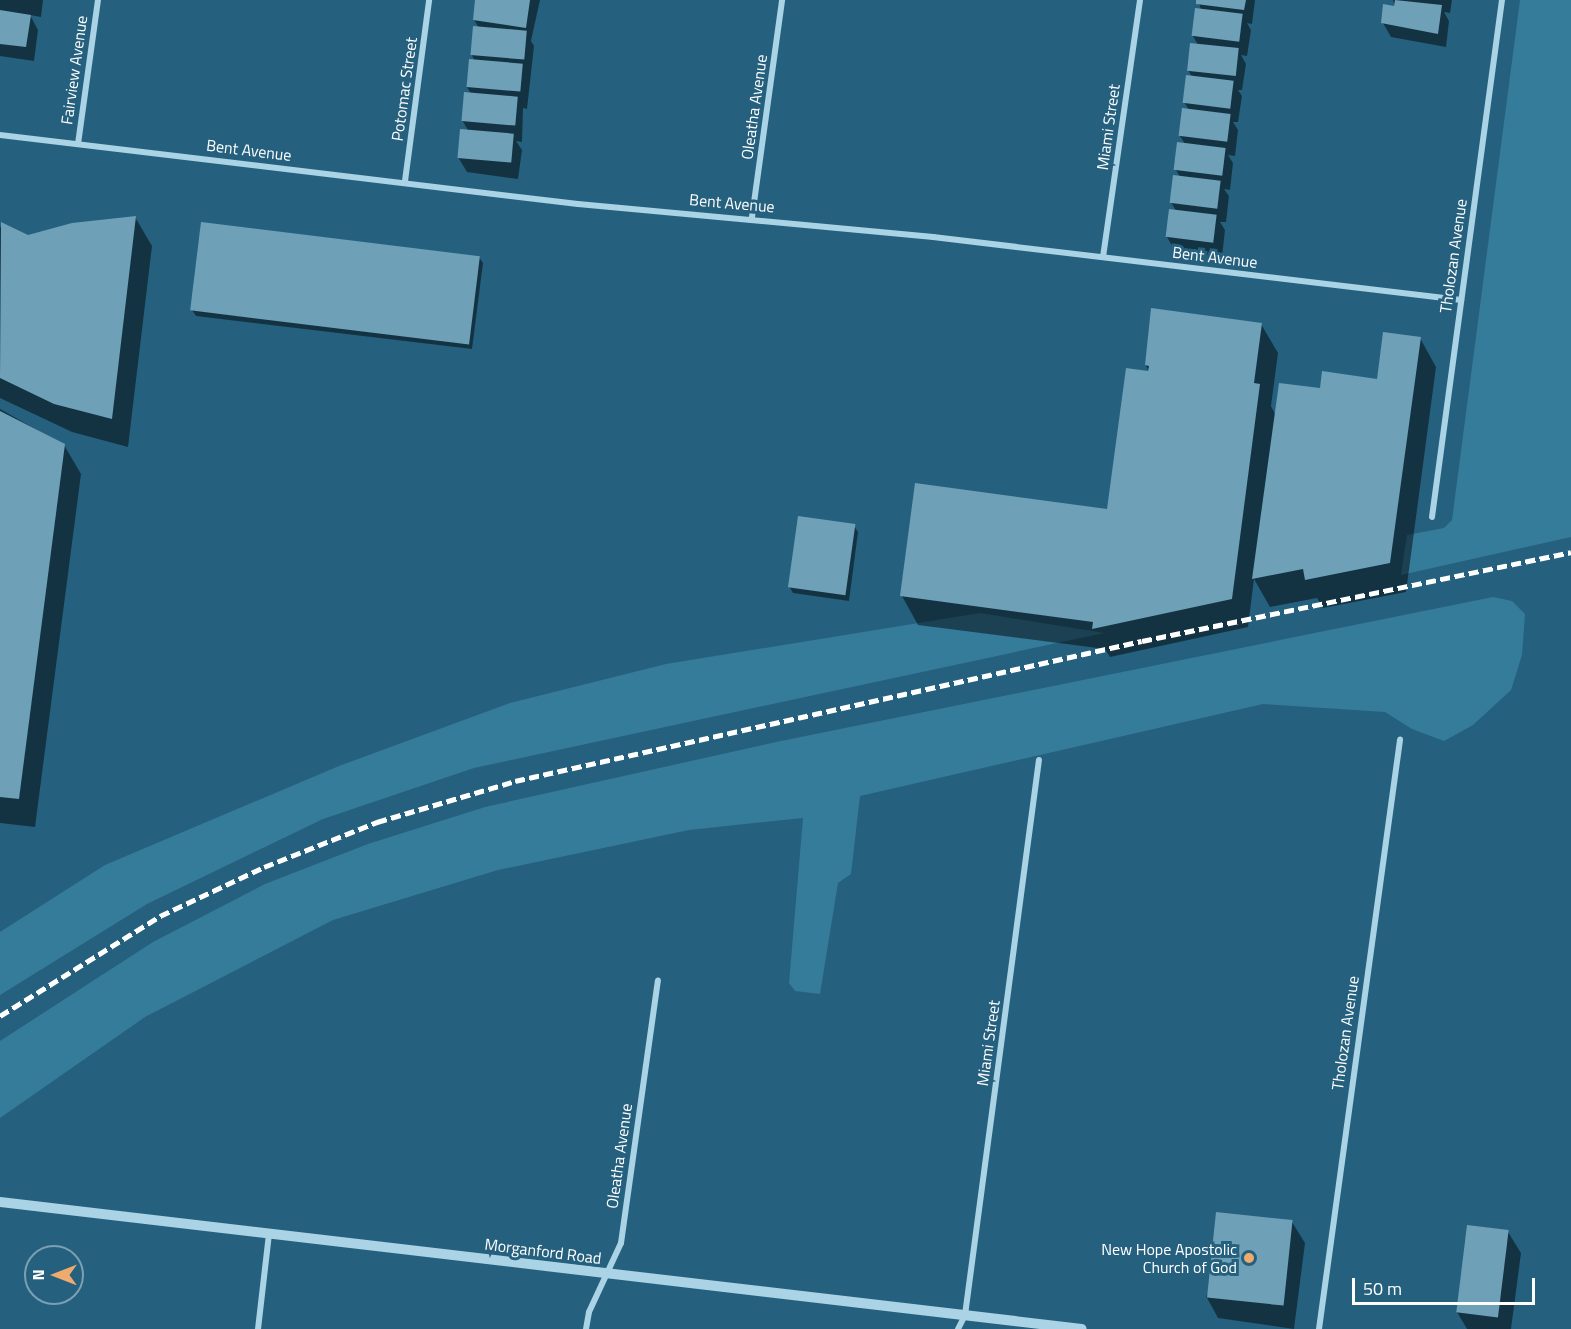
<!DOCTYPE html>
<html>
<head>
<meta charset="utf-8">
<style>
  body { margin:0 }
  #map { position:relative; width:1571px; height:1329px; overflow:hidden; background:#25617e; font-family:"Titillium Web",sans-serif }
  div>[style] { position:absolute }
  .green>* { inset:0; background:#357b9a }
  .shadow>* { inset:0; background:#0007 }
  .building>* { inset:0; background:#6ea0b7; transform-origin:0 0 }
  .minor>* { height:6px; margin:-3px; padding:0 3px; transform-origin:3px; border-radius:3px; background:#aad3e6 }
  .tertiary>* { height:10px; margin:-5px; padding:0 5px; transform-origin:5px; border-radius:5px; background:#aad3e6 }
  .rail>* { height:4.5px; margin-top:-2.25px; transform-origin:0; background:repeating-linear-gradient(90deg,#fff 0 10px,transparent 0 14.5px) }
  .dots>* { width:16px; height:16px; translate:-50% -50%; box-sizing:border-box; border:3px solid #25617e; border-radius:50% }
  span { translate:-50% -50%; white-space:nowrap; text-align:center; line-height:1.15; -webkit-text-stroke:6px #25617e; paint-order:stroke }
  .street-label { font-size:16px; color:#fff }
  .poi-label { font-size:16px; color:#fff }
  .right { translate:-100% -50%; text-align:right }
  .north { position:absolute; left:24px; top:1245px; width:60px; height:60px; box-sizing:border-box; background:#25617e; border:2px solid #7ca0b2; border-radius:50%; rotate:270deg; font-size:16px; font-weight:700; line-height:24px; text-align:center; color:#fff }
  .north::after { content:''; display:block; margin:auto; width:21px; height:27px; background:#efab6e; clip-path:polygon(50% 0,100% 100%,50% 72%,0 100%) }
  .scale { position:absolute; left:1352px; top:1278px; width:183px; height:27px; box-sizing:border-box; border:3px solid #fff; border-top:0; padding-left:8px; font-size:18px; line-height:21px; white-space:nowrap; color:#fff; -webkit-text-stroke:4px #25617e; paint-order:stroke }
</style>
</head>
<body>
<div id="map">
  <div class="green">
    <i style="clip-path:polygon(1520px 0,1571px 0,1571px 537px,1401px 575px,1407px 535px,1444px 528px,1452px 520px)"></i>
    <i style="clip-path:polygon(1493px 597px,1512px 601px,1525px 614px,1522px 655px,1511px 690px,1473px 725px,1444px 741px,1412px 729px,1385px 712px,1263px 704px,860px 796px,851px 874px,838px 883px,820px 994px,795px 991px,789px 983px,803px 818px,689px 830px,498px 870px,333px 920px,145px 1017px,0 1118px,0 1041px,153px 942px,265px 884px,368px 844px,485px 807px,776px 742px)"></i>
    <i style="clip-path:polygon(980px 613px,1104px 633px,474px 768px,323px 819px,147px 904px,0 995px,0 932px,105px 865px,339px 766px,510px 703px,666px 664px)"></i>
  </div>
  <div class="shadow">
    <i style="clip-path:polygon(0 0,43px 0,41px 17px,30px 15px,38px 30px,34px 61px,0 56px)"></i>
    <i style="clip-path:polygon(477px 0,540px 0,531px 41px,534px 46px,527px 109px,523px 108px,522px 142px,516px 141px,522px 150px,518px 179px,467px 172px,458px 157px,469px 132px,462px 120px,471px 94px,467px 87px,475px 61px,471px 54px,479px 28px,474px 20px)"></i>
    <i style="clip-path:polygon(1198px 0,1255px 0,1252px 24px,1247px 23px,1251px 30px,1247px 56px,1241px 55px,1246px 64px,1242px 90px,1238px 90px,1242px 96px,1238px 122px,1233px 122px,1238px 130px,1235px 156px,1228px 155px,1233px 163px,1230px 190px,1224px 189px,1229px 196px,1226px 222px,1220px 222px,1225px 230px,1222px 257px,1175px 251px,1167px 237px,1176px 211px,1171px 202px,1180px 177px,1176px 170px,1185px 144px,1180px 136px,1189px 110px,1184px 102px,1192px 77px,1188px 70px,1198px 45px,1193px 36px,1201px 10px)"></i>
    <i style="clip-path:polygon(1393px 0,1452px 0,1450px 13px,1444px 12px,1449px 21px,1446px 47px,1391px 37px,1383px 23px,1395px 7px)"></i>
    <i style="clip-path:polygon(135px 217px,152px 246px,128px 447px,72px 432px,0 398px,0 228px,2px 224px,28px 236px)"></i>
    <i style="clip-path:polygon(479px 257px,483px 263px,472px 349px,196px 316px,192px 310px)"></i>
    <i style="clip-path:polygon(1261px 324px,1278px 353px,1271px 406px,1276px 416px,1321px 390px,1378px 381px,1420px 338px,1436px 367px,1406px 592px,1323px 608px,1317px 598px,1270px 607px,1254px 579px,1248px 627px,1110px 657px,1105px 649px,918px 625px,902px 596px,1109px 511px,1149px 373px,1146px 365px)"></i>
    <i style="clip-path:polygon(0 409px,64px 445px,81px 474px,35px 827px,0 823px)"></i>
    <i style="clip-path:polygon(854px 526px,858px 532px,849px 601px,793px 593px,789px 586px)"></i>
    <i style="clip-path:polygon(1292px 1222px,1305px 1243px,1294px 1329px,1218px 1318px,1206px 1296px)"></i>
    <i style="clip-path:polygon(1508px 1232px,1521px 1253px,1511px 1329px,1467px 1329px,1457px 1312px)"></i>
  </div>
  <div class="building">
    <i style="clip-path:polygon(475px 0,530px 0,526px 28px,473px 20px)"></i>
    <i style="clip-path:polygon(1196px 0,1246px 0,1244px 10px,1196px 4px)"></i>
    <i style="clip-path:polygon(1395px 0,1442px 5px,1438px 34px,1381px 23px,1383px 4px,1394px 6px)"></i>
    <i style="left:1195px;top:8px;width:48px;height:28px;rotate:7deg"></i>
    <i style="clip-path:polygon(0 10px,31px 15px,26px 47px,0 44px)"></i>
    <i style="left:473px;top:26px;width:54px;height:29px;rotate:5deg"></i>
    <i style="left:1190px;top:43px;width:49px;height:28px;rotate:6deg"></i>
    <i style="left:469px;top:59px;width:54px;height:28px;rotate:5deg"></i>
    <i style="left:1186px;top:75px;width:48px;height:28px;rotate:7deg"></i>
    <i style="left:464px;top:92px;width:54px;height:29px;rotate:5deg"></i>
    <i style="left:1182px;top:108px;width:49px;height:28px;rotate:7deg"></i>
    <i style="left:460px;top:129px;width:54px;height:29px;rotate:5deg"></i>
    <i style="left:1177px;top:142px;width:49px;height:28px;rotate:7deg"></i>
    <i style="left:1173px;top:175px;width:48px;height:28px;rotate:7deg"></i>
    <i style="left:1169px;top:209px;width:48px;height:28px;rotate:7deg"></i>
    <i style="clip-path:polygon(136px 216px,112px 419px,54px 404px,0 378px,1px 222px,28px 235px,72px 223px)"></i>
    <i style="left:201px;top:222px;width:281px;height:89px;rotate:7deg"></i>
    <i style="clip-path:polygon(1151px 308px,1262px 323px,1254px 383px,1260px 384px,1232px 599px,1092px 629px,1093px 622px,900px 596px,915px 483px,1107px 509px,1126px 368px,1148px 371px,1149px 366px,1145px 365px)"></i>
    <i style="clip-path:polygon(1383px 332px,1421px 337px,1390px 563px,1305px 580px,1303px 569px,1252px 579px,1279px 383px,1320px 388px,1322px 371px,1377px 379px)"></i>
    <i style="clip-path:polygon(0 411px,65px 444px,19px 799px,0 797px)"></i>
    <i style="left:798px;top:516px;width:58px;height:72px;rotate:8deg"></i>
    <i style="left:1216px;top:1212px;width:77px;height:86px;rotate:6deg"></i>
    <i style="left:1467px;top:1225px;width:42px;height:88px;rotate:7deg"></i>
  </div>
  <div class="minor">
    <i style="left:0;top:135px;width:582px;rotate:6.81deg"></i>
    <i style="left:578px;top:204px;width:357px;rotate:5.3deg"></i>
    <i style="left:933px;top:237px;width:532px;rotate:6.8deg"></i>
    <i style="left:78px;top:144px;width:145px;rotate:-82.1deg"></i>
    <i style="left:405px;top:181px;width:183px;rotate:-82.4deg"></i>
    <i style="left:752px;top:217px;width:219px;rotate:-82.1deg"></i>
    <i style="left:1103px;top:257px;width:260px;rotate:-81.8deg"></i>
    <i style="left:1432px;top:517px;width:522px;rotate:-82.29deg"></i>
    <i style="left:258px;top:1329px;width:96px;rotate:-83.4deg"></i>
    <i style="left:586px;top:1329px;width:17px;rotate:-80deg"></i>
    <i style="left:589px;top:1312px;width:76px;rotate:-65.1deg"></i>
    <i style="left:621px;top:1243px;width:265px;rotate:-82deg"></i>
    <i style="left:958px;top:1329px;width:16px;rotate:-63deg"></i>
    <i style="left:965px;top:1315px;width:560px;rotate:-82.41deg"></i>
    <i style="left:1319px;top:1329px;width:595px;rotate:-82.17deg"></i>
  </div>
  <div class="tertiary">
    <i style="left:0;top:1202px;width:1089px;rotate:6.69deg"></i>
  </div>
  <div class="rail">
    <i style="left:0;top:1016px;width:189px;rotate:-32deg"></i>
    <i style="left:160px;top:916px;width:115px;rotate:-25.2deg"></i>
    <i style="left:264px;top:867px;width:122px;rotate:-21.7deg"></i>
    <i style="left:377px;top:822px;width:144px;rotate:-16.5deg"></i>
    <i style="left:515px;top:781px;width:642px;rotate:-12.59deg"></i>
    <i style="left:1142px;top:641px;width:438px;rotate:-11.7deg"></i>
  </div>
  <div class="dots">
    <i style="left:1249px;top:1258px;background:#efab6e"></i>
  </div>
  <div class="street-label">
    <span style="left:74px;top:70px;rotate:-82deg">Fairview Avenue</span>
    <span style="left:404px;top:89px;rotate:-82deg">Potomac Street</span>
    <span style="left:754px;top:107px;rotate:-82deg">Oleatha Avenue</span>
    <span style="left:1108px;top:127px;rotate:-82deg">Miami Street</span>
    <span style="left:249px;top:150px;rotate:7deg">Bent Avenue</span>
    <span style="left:732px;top:203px;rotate:5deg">Bent Avenue</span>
    <span style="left:1453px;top:256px;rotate:-82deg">Tholozan Avenue</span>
    <span style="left:1215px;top:257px;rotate:7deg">Bent Avenue</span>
    <span style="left:1345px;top:1033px;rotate:-82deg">Tholozan Avenue</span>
    <span style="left:988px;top:1043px;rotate:-82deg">Miami Street</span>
    <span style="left:619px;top:1156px;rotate:-82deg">Oleatha Avenue</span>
    <span style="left:543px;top:1251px;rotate:7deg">Morganford Road</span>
  </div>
  <div class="poi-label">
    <span class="right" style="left:1237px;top:1258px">New Hope Apostolic<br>Church of God</span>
  </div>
  <div class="north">N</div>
  <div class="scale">50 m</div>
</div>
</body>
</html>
